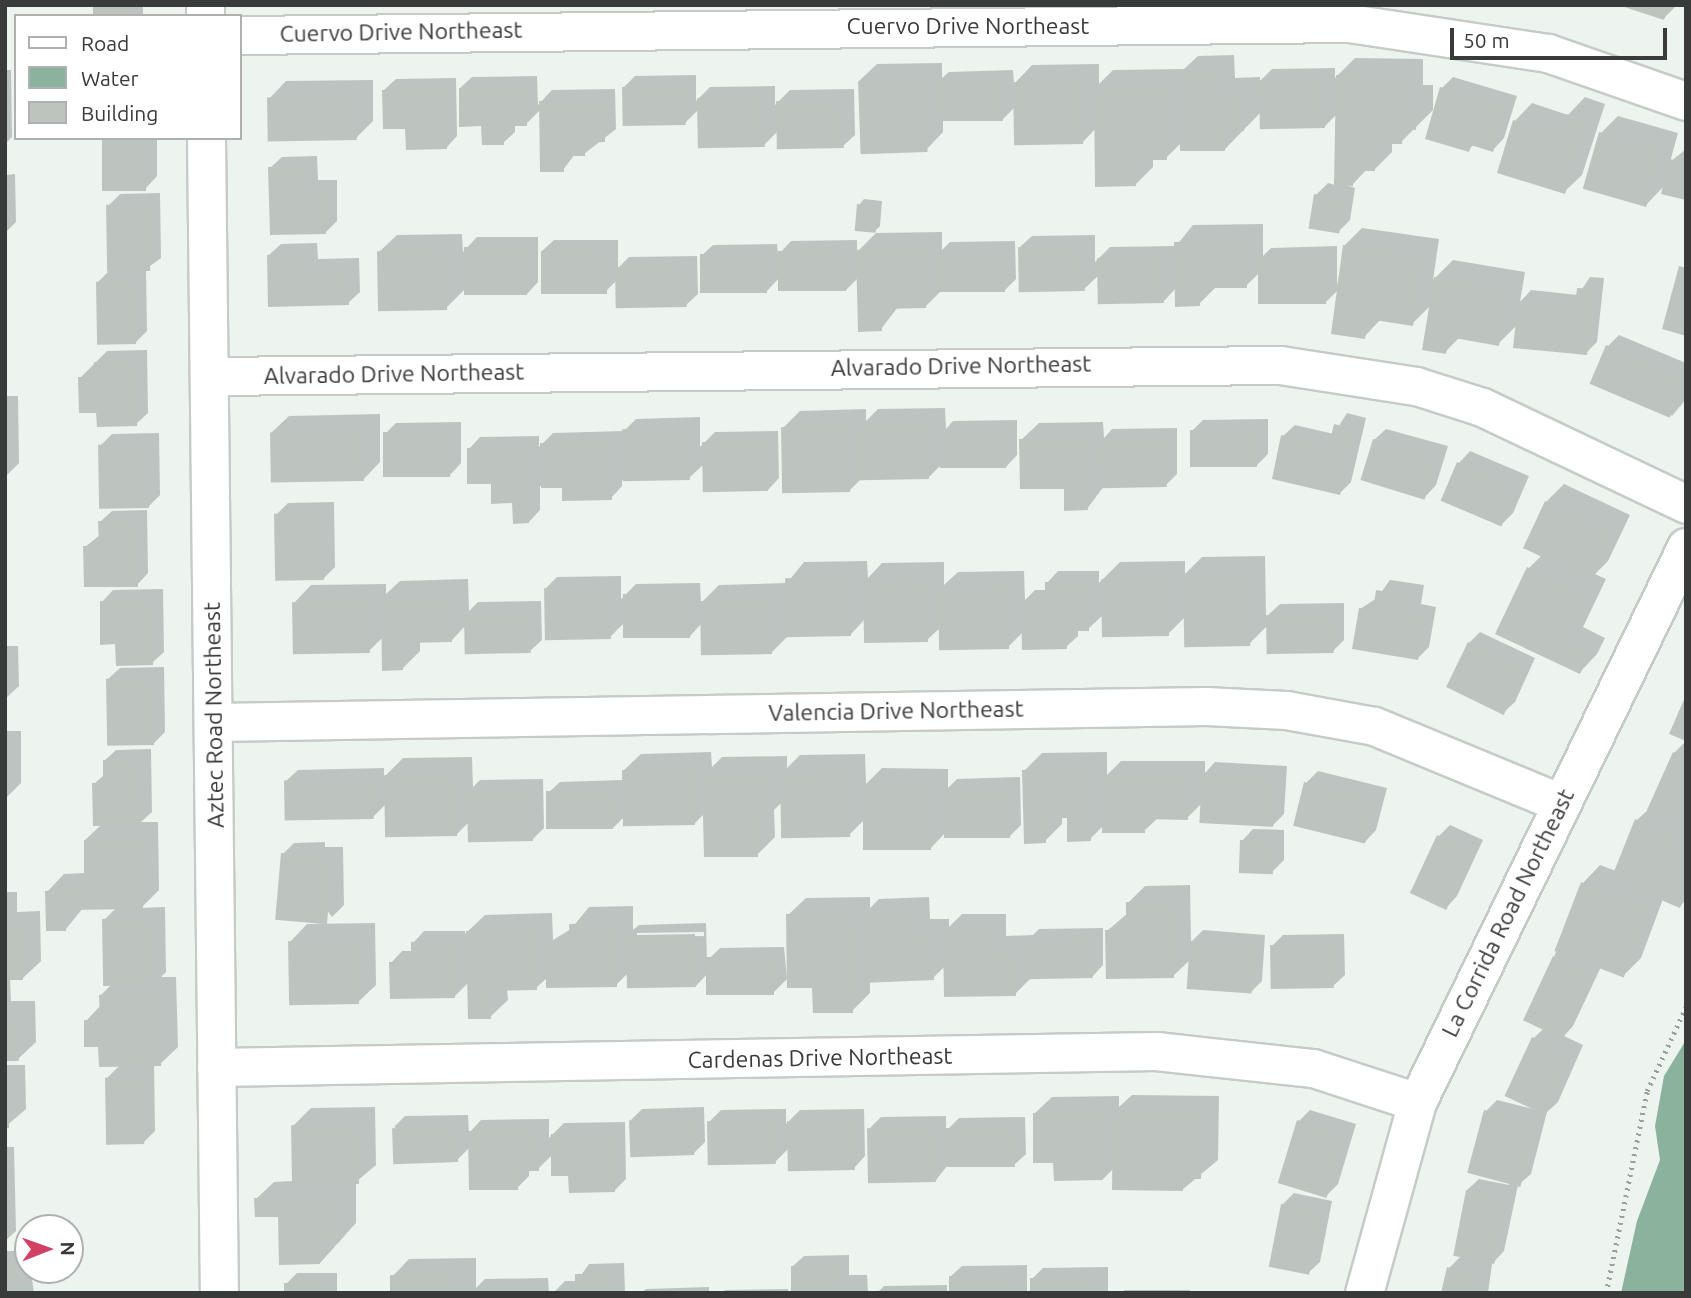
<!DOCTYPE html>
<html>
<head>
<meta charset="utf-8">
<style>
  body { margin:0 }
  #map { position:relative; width:1691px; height:1298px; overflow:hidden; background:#edf4f0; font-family:Ubuntu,sans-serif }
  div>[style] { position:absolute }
  .water>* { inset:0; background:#8bb29d }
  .shadow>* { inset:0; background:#0003; transform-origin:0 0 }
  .building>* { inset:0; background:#bdc4c0; transform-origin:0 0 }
  .path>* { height:4.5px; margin-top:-2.25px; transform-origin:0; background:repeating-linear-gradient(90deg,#9a9f9c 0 2px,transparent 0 7px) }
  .roads { filter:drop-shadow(2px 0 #c5ccc8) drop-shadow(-2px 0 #c5ccc8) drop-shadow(0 2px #c5ccc8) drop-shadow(0 -2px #c5ccc8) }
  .minor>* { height:37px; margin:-18.5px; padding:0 18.5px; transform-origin:18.5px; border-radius:18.5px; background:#fff }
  span { translate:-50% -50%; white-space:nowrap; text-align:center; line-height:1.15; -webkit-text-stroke:7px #fff; paint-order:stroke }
  .street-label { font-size:23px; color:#383b39 }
  .frame { position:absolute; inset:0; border:7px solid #383b39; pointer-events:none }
  .legend { position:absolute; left:14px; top:14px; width:228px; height:126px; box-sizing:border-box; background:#fff; border:2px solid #afb1b0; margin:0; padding:9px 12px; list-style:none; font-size:21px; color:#383b39 }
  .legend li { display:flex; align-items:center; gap:14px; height:35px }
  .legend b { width:35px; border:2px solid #afb1b0 }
  .north { position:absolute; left:14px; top:1214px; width:70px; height:70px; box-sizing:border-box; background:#fff; border:2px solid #afb1b0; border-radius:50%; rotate:89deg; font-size:19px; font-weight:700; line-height:28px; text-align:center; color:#383b39 }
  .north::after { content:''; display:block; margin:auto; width:24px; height:32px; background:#d14163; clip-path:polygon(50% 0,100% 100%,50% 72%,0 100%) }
  .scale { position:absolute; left:1450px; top:28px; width:217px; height:32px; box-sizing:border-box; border:4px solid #383b39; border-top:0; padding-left:9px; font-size:21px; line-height:24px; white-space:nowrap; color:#383b39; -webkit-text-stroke:5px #fff; paint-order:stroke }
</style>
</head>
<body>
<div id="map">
  <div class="water">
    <i style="clip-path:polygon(1686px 1040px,1684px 1293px,1621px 1293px,1637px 1221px,1660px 1160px,1655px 1126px,1664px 1076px)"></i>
  </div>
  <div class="shadow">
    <i style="left:94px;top:5px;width:49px;height:11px"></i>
    <i style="clip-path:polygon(1622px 5px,1677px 5px,1664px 18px)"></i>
    <i style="clip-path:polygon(1234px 55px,1235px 78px,1260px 77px,1260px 81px,1272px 69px,1335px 68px,1335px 78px,1355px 58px,1423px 59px,1423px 85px,1433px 85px,1433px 110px,1401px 142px,1392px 142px,1392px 152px,1375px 169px,1367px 169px,1353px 184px,1343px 184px,1355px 188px,1350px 220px,1338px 232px,1316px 195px,1328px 183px,1335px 185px,1337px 114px,1325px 126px,1261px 112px,1225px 149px,1182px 142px,1166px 158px,1153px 158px,1153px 167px,1135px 185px,1096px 128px,1083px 142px,1015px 107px,1002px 120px,943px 121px,943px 132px,926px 150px,859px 81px,877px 64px,942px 63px,942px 78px,949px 72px,1013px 70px,1014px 84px,1032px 65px,1099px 64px,1099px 84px,1113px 70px,1184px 69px,1198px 56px)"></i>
    <i style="clip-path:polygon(5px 70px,11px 70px,12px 137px,5px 144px)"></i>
    <i style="clip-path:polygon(696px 75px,696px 101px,710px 87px,775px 86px,775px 105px,790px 90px,854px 89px,855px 135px,843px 146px,779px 130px,764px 145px,699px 109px,685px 123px,624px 87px,635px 76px)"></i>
    <i style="clip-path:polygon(537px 76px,538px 105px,552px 90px,615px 89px,616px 129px,584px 154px,575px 154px,563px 170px,541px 109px,526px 124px,515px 124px,515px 132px,503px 143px,483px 125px,460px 88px,472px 77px)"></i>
    <i style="clip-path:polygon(1453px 77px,1517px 96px,1504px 138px,1493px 150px,1474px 144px,1469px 150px,1442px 88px)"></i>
    <i style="clip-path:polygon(456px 78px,457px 136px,446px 148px,407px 127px,384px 90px,396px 79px)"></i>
    <i style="clip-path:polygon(373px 80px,373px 121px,356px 138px,269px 99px,286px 81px)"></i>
    <i style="clip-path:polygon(1585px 97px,1605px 104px,1582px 175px,1564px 192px,1515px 121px,1532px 103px,1568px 115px)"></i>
    <i style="clip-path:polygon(1618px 116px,1678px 133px,1670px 162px,1686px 149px,1686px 199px,1665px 185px,1645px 206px,1601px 133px)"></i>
    <i style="clip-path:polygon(104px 138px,157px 138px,157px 176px,146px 188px)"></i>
    <i style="clip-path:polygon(317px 156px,318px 180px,337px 180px,337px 221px,326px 232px,270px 168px,282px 157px)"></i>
    <i style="clip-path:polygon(15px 174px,16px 222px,5px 233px,5px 175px)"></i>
    <i style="clip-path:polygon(160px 193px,161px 258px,146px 269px,147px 331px,135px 343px,97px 283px,109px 271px,108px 206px,120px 194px)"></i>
    <i style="clip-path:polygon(864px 199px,882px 201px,880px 226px,875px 231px,859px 205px)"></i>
    <i style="clip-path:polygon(1263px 224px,1263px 256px,1271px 248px,1337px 246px,1337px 286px,1345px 245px,1362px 228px,1439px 239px,1433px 280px,1453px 260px,1525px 272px,1520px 302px,1531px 290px,1578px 295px,1590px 277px,1604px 278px,1597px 342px,1586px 353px,1517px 325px,1498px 344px,1460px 337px,1445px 352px,1431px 305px,1412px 324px,1381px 319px,1364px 337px,1339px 289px,1326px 302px,1260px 272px,1246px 286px,1217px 286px,1199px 304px,1176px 288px,1164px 301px,1099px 275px,1084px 289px,1020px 247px,1032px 236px,1095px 235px,1095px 262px,1110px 247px,1176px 246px,1193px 225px)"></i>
    <i style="clip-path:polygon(942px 232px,942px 250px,950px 242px,1015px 241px,1016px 279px,1005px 290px,941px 291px,926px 306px,898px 307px,881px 329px,859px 277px,846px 290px,780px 277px,767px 291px,701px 256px,713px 245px,777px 244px,778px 255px,791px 241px,857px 240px,857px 252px,876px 233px)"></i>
    <i style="clip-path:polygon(462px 234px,463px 252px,477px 237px,538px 237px,538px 282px,527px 294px,466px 288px,446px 308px,379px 252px,397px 235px)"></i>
    <i style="clip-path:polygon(554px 240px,618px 240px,618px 268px,629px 257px,697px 256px,698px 294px,686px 305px,617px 280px,606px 291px,542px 251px)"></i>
    <i style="clip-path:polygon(317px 243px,318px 259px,359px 258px,360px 292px,348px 303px,269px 255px,281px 244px)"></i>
    <i style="clip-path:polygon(1619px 335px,1686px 363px,1686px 399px,1672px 416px,1608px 346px)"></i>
    <i style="clip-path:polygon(147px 350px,148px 413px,136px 424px,98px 411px,80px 378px,107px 351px)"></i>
    <i style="clip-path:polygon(5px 396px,18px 396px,19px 463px,5px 477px)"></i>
    <i style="clip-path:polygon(945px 408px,946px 429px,953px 421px,1017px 420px,1017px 455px,1006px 467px,942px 464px,929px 477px,861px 479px,849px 491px,783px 428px,800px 411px,866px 409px,866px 421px,878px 409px)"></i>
    <i style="clip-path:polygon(1347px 413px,1366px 418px,1351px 482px,1340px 493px,1283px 436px,1295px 425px,1334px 434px)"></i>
    <i style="clip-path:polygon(380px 414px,380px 462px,363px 480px,271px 433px,289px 416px)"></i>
    <i style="clip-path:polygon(700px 417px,700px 447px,715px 432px,778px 431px,779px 478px,768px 490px,704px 464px,689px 478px,622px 480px,622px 486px,611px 498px,563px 486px,540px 486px,540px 510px,529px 522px,469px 449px,480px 437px,539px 436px,539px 447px,553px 433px,624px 431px,636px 419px)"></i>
    <i style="clip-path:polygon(1268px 419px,1268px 454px,1257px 465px,1191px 432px,1203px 420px)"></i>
    <i style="clip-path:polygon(461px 422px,461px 463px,450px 475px,385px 434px,396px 423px)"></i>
    <i style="clip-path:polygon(1103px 422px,1104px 438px,1112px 429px,1177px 428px,1177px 474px,1166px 485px,1104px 486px,1087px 509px,1021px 440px,1039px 423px)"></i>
    <i style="clip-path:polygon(1386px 429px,1448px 446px,1436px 485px,1425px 497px,1374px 440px)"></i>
    <i style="clip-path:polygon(159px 433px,160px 495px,149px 506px,100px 446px,112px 434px)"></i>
    <i style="clip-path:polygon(1470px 451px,1529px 476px,1513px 513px,1501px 525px,1459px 463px)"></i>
    <i style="clip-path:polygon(1564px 484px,1630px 515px,1608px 561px,1595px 574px,1606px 579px,1583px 627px,1605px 638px,1597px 654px,1580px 672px,1529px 568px,1542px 555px,1525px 547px,1546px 502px)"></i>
    <i style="clip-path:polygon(334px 502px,335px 567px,324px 578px,276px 515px,288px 503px)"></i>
    <i style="clip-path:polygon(147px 510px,148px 573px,137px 585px,85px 547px,100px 535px,100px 522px,112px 511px)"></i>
    <i style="clip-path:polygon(1265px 556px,1266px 617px,1280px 604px,1344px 603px,1344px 640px,1333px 651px,1268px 625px,1249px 644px,1185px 617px,1168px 634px,1103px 615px,1088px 629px,1078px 629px,1078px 636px,1066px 647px,1023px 632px,1008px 647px,941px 627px,927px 640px,865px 619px,851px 634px,789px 635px,771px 653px,702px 623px,690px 636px,625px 622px,610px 637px,545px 589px,557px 577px,621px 576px,621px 599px,636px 584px,700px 583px,701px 603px,719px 585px,787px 583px,804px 562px,867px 561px,868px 578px,882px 563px,944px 562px,944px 585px,958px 572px,1024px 571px,1025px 600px,1035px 590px,1047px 590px,1047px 583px,1058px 571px,1099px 571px,1099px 583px,1120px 562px,1185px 561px,1185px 574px,1202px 557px)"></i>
    <i style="clip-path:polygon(468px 579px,469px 611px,478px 602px,541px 601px,542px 640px,530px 651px,466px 625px,452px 640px,420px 641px,420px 651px,402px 669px,383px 637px,369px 651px,294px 603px,311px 585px,386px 584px,386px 594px,400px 581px)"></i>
    <i style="clip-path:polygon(1390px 580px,1424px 585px,1421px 604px,1436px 607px,1429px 647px,1418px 658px,1360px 609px,1377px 598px)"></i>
    <i style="clip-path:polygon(163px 589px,164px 652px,152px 663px,117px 643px,102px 602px,113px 590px)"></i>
    <i style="clip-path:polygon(1480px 632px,1535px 658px,1515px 702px,1503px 713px,1469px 643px)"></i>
    <i style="clip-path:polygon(5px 646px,18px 646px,19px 686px,5px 699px)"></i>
    <i style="clip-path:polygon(164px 667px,165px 732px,154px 743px,108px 679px,120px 668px)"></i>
    <i style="clip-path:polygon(5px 731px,21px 731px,21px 783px,5px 799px)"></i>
    <i style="clip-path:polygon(1686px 741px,1686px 900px,1680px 906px,1663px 899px,1641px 958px,1624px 975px,1601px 967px,1573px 1026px,1564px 1036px,1583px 1045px,1558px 1102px,1547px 1112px,1531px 1174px,1518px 1185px,1504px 1251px,1492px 1264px,1488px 1293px,1443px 1293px,1449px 1268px,1461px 1256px,1467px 1190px,1479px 1179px,1509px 1185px,1486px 1111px,1497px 1100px,1533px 1109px,1534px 1038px,1543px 1029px,1554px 957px,1583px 883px,1600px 865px,1616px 871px,1637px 820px,1651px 807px,1674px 753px)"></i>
    <i style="clip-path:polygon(151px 749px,152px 812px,141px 822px,158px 822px,159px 890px,141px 908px,165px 907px,166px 972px,161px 977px,176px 977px,178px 1047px,160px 1064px,154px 1064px,155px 1131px,144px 1142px,107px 1078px,120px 1065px,86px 1021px,101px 1005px,101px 995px,112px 984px,104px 920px,116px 908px,83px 908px,66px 929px,47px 892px,64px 874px,86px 873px,85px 840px,102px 824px,94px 784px,105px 774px,104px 761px,116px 750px)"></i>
    <i style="clip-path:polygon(711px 752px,712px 767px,722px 757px,787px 756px,787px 768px,800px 755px,865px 754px,866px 784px,882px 768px,948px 769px,948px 788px,957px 779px,1020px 777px,1021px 825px,1010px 836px,946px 832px,930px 849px,864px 820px,849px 835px,783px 801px,774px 810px,775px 837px,757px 855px,705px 813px,695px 823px,625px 816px,613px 828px,548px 793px,560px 782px,624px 780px,623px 771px,641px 754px)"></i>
    <i style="clip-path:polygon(1107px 752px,1107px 775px,1121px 761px,1205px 761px,1205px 773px,1215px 762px,1287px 766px,1284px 814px,1272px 826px,1202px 803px,1187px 818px,1158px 818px,1144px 831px,1103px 826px,1090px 839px,1068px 816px,1062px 817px,1062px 824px,1045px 841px,1024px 771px,1042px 753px)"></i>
    <i style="clip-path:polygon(472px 757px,473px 787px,480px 780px,543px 779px,544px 828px,532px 840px,469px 822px,456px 835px,386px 804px,373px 817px,286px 781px,298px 770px,384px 768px,384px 777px,403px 758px)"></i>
    <i style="clip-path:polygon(1318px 771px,1387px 788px,1376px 830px,1365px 842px,1306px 783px)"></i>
    <i style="clip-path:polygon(1450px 825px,1483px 840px,1457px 896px,1446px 908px,1439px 836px)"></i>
    <i style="clip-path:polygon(1253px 829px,1284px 830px,1284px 860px,1272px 872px,1242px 841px)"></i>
    <i style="clip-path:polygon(325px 842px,325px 847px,343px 847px,344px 905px,332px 917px,283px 854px,294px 843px)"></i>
    <i style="clip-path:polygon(1190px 885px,1191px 942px,1203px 930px,1265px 935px,1262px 981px,1250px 993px,1190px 960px,1173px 976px,1107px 931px,1128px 913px,1128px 903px,1145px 886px)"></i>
    <i style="clip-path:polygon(5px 892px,17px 892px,17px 912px,40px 911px,41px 961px,23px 978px,10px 978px,11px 1001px,35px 1001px,36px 1042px,18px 1059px,5px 1059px)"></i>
    <i style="clip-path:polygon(870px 897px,870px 908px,879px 899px,929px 897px,930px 919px,949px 919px,949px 927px,962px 914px,1006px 914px,1006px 936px,1033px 935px,1039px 929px,1103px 928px,1103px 965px,1092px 977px,1031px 978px,1015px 994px,945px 966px,933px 978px,870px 981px,870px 993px,852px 1011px,814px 986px,788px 915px,806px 898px)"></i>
    <i style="clip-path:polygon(evenodd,633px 906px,633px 930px,639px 925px,706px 923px,707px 961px,720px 948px,784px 947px,787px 979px,773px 993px,708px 973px,696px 986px,628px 973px,616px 985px,548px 977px,536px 988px,507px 989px,508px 1000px,490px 1017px,469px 982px,454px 997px,391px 963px,402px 951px,413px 951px,413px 943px,424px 931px,465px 931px,465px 934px,485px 915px,552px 913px,553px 940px,571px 929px,589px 907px,633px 906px,704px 932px,704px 936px,637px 937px,637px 933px,704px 932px)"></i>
    <i style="clip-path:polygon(375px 923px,376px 985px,358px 1002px,290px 942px,307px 924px)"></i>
    <i style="clip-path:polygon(1344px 934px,1345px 975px,1333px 986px,1272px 946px,1283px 935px)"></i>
    <i style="clip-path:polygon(5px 1065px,25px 1065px,26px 1109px,5px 1127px,5px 1134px)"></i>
    <i style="clip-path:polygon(1132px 1095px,1219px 1096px,1218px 1160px,1182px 1190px,1114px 1168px,1103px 1179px,1055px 1161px,1034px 1114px,1052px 1097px,1119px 1096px,1119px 1107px)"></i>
    <i style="clip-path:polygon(375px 1107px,376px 1165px,356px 1182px,356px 1223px,320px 1263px,280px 1215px,256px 1199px,274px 1182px,294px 1181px,293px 1126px,311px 1108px)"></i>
    <i style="clip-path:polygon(704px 1107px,705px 1142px,693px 1154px,631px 1120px,642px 1109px)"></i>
    <i style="clip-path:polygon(786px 1109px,786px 1124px,800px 1110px,864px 1109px,865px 1156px,854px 1168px,789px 1148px,775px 1162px,709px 1122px,721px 1110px)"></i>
    <i style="clip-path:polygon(1310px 1110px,1356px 1124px,1338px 1184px,1327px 1195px,1299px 1121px)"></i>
    <i style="clip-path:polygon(468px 1115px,469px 1133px,481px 1120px,549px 1119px,549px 1138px,564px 1123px,625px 1122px,626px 1179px,615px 1190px,570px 1174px,553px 1154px,538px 1169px,529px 1169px,529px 1176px,517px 1188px,470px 1147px,457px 1160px,394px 1127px,405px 1116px)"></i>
    <i style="clip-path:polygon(946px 1116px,946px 1131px,959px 1118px,1025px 1117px,1026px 1154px,1014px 1165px,947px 1166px,936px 1180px,869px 1129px,881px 1117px)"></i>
    <i style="clip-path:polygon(5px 1147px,14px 1147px,16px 1231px,5px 1241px)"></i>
    <i style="clip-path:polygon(1294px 1193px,1332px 1201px,1320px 1262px,1308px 1273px,1282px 1205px)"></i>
    <i style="clip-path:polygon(5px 1251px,28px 1251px,34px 1293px,5px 1293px)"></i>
    <i style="clip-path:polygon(849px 1255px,849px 1275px,867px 1275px,868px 1293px,793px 1293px,792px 1267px,804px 1256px)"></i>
    <i style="clip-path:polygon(476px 1258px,476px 1288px,485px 1279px,548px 1278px,549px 1293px,392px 1293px,392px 1277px,409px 1259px)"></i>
    <i style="clip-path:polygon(624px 1263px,625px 1293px,553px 1293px,565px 1281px,577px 1281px,589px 1264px)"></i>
    <i style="clip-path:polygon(1027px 1265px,1027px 1293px,951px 1293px,950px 1277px,962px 1266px)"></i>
    <i style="clip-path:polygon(1108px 1267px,1108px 1293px,1032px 1293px,1032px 1279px,1043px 1268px)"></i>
    <i style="clip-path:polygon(297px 1273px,337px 1273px,337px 1293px,285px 1293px,285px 1285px)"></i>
    <i style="clip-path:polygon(947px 1285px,947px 1293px,877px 1293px,884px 1286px)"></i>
    <i style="clip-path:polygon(709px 1287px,709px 1293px,641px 1293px,646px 1289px)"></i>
    <i style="clip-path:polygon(788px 1289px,788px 1293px,722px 1293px,725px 1290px)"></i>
    <i style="left:1124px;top:1290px;width:66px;height:4px"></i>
  </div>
  <div class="building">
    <i style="left:93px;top:5px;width:39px;height:11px"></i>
    <i style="clip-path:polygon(1618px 5px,1669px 5px,1664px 20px)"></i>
    <i style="clip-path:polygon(1218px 72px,1218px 95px,1243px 94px,1244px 131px,1225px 132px,1225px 151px,1180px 151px,1179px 73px)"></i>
    <i style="clip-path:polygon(1336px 75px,1406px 76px,1406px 102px,1417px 102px,1416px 130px,1403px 129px,1402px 144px,1376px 144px,1375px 171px,1354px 171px,1353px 186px,1334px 185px)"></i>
    <i style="left:925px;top:79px;width:73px;height:67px;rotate:88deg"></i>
    <i style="left:1324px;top:79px;width:49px;height:65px;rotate:89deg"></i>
    <i style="left:1003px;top:81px;width:40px;height:67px;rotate:90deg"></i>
    <i style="left:1082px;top:81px;width:63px;height:69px;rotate:89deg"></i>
    <i style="clip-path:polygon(526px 86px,527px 126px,504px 126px,504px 145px,482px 145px,481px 126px,459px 127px,459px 88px)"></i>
    <i style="left:685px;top:86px;width:39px;height:63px;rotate:89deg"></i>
    <i style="clip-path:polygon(1166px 86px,1167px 160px,1136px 160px,1136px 186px,1095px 187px,1094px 87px)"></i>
    <i style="clip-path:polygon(1440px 87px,1506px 107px,1493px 152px,1471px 145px,1469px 152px,1425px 139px)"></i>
    <i style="clip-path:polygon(446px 89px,447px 149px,406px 150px,405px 129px,383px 129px,382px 90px)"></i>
    <i style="left:356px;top:96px;width:44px;height:89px;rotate:89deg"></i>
    <i style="left:764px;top:97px;width:50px;height:67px;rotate:89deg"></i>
    <i style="clip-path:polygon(605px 100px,605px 142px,585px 143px,585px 156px,564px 156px,564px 172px,540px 172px,539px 101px)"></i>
    <i style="left:843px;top:100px;width:48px;height:67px;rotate:89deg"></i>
    <i style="clip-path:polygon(1566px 114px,1588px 121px,1565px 194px,1497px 173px,1513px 120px,1560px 135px)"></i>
    <i style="left:1599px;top:132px;width:66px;height:59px;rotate:16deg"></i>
    <i style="left:102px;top:138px;width:44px;height:53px"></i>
    <i style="clip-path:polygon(1670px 159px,1686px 163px,1686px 200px,1661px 194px)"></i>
    <i style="clip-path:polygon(268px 167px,306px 167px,307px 191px,326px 191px,326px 234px,270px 235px)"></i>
    <i style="left:1314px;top:194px;width:31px;height:35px;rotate:9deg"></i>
    <i style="left:149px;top:204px;width:67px;height:43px;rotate:89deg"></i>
    <i style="left:857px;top:204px;width:21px;height:27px;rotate:5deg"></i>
    <i style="clip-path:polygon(1246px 241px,1247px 288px,1199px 288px,1200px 306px,1175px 307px,1174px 242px)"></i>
    <i style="clip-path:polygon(1343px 245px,1423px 256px,1413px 326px,1368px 319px,1365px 339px,1331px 334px)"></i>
    <i style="left:1084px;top:246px;width:45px;height:66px;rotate:89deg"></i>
    <i style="left:527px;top:247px;width:48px;height:63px;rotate:90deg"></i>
    <i style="clip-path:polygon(925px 248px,926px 308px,881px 309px,882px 331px,858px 332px,856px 250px)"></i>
    <i style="left:446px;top:250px;width:60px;height:69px;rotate:89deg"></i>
    <i style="left:541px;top:251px;width:66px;height:43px"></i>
    <i style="left:846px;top:251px;width:40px;height:68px;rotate:90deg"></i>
    <i style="left:1005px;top:252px;width:40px;height:68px;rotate:90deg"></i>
    <i style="clip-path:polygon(307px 254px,307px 270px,348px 269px,349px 305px,268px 307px,267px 255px)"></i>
    <i style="left:767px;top:254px;width:39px;height:67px;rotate:90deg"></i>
    <i style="left:1163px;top:257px;width:46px;height:66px;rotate:89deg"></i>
    <i style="left:1326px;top:257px;width:47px;height:68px;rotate:90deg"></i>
    <i style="left:686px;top:266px;width:41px;height:71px;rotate:89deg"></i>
    <i style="clip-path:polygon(1679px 266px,1686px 268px,1686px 336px,1662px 329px)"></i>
    <i style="clip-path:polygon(1434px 277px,1508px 289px,1499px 346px,1449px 337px,1446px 354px,1422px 350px)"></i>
    <i style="left:135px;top:281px;width:63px;height:39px;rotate:89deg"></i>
    <i style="clip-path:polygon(1577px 288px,1593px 289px,1587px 355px,1513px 348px,1518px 301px,1575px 307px)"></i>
    <i style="left:1606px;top:345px;width:87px;height:42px;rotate:23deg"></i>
    <i style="clip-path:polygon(136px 361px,137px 426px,97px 427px,96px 413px,79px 413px,78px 377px,94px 377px,94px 362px)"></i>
    <i style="clip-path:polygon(1334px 424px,1355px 429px,1340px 495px,1272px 479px,1281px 435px,1329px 446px)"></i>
    <i style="left:928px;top:425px;width:54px;height:70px;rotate:89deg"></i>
    <i style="left:849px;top:426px;width:66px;height:68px;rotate:89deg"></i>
    <i style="left:689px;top:428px;width:52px;height:67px;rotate:89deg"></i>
    <i style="left:1257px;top:430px;width:37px;height:67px;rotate:90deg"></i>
    <i style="left:363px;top:431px;width:50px;height:93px;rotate:89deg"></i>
    <i style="left:1006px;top:431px;width:37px;height:66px;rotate:90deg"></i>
    <i style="left:450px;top:432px;width:45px;height:67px;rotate:90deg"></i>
    <i style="clip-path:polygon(1086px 438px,1088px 510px,1064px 511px,1064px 489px,1020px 489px,1019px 439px)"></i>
    <i style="left:1166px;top:439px;width:48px;height:67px;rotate:89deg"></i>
    <i style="left:1373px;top:439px;width:67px;height:43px;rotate:17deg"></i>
    <i style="left:767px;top:441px;width:50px;height:65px;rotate:89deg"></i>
    <i style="clip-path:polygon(611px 442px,612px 500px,562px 501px,562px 488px,541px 488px,540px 443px)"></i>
    <i style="left:148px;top:444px;width:64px;height:50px;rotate:89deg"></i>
    <i style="clip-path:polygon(528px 447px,529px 523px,513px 524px,512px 503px,491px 504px,491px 484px,467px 484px,467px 448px)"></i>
    <i style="left:1457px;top:462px;width:66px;height:42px;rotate:23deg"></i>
    <i style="left:1545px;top:501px;width:75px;height:52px;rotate:25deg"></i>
    <i style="left:323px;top:513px;width:67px;height:49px;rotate:89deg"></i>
    <i style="clip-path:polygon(98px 521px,136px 521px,138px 587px,84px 587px,83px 546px,99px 546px)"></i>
    <i style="clip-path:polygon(1527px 567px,1590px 596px,1567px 645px,1589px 655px,1580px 674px,1495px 634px)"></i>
    <i style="left:1249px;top:573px;width:73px;height:66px;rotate:89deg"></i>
    <i style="left:850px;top:577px;width:59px;height:65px;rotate:89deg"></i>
    <i style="left:1168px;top:578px;width:58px;height:67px;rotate:89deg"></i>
    <i style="left:927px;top:579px;width:63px;height:64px;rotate:89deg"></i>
    <i style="clip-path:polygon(1045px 582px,1089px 582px,1089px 631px,1067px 631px,1067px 649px,1022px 650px,1021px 601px,1045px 601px)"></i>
    <i style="left:610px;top:587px;width:52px;height:66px;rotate:89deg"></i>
    <i style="left:1008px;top:587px;width:62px;height:70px;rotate:89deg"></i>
    <i style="clip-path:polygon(1376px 590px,1414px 596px,1411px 615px,1425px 618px,1418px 660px,1352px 649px,1359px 608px,1373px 611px)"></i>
    <i style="left:690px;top:594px;width:44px;height:67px;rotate:90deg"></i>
    <i style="clip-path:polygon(452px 596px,452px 642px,403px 643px,403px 670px,382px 671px,381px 597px)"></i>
    <i style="clip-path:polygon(152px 600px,153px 665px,116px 666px,115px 644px,100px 645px,100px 601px)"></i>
    <i style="left:771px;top:600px;width:54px;height:71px;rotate:89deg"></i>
    <i style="left:369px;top:601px;width:52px;height:77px;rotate:89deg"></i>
    <i style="left:530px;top:612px;width:41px;height:66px;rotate:89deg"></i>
    <i style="left:1333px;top:614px;width:39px;height:67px;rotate:89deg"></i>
    <i style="left:1468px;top:642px;width:64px;height:50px;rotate:26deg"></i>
    <i style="left:153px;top:678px;width:67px;height:47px;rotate:89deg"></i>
    <i style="clip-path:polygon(1686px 695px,1686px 741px,1669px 734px)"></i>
    <i style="clip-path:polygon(1673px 752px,1686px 758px,1686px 815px,1681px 825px,1647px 810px)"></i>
    <i style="clip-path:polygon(103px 760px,140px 760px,141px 825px,93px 826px,92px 783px,103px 783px)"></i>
    <i style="left:694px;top:769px;width:56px;height:72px;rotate:89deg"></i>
    <i style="clip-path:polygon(1090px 769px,1091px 841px,1067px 842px,1067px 818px,1045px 819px,1046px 843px,1024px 844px,1022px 770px)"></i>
    <i style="left:849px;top:771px;width:66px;height:69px;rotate:89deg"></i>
    <i style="clip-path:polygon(770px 772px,771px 815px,757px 815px,758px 857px,704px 857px,702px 773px)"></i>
    <i style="left:1202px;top:773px;width:74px;height:50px;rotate:3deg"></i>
    <i style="left:456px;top:774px;width:62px;height:72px;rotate:89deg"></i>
    <i style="clip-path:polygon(1102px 778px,1188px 778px,1188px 820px,1145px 819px,1145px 833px,1102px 833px)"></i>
    <i style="left:373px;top:779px;width:40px;height:89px;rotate:89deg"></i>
    <i style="left:1304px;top:782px;width:74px;height:45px;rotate:14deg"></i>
    <i style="left:863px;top:785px;width:68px;height:65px"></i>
    <i style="left:1010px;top:788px;width:50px;height:66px;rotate:90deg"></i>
    <i style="left:532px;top:789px;width:52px;height:65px;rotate:89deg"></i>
    <i style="left:613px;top:791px;width:38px;height:67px;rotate:90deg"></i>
    <i style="clip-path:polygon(1635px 819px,1676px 837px,1668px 855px,1686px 862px,1686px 895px,1680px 908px,1611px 879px)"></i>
    <i style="left:1437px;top:835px;width:40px;height:64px;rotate:25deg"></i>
    <i style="clip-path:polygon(141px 839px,143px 909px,66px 910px,66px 931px,46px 931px,45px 891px,84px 890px,84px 840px)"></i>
    <i style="left:1240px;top:840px;width:34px;height:33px;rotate:2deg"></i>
    <i style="left:281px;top:853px;width:52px;height:67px;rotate:5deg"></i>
    <i style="left:1581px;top:882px;width:74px;height:74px;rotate:21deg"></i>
    <i style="clip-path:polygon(1126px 902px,1173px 902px,1174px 978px,1106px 979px,1105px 930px,1126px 930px)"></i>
    <i style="clip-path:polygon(912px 913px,913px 936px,932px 935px,934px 980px,862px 983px,860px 915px)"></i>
    <i style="clip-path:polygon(786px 914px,853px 914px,853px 1013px,813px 1013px,812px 988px,787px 988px)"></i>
    <i style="left:154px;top:918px;width:67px;height:52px;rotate:89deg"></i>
    <i style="clip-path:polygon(616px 923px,617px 987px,546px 988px,546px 945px,570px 945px,569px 924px)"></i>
    <i style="left:5px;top:928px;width:18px;height:52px"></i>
    <i style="clip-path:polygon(536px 929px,537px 990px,490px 991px,491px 1019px,468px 1019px,466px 931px)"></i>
    <i style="clip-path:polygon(989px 930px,989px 952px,1015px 952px,1016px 996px,944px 997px,943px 931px)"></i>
    <i style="left:695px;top:934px;width:53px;height:69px;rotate:89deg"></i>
    <i style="left:1092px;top:939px;width:39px;height:67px;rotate:89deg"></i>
    <i style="left:358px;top:940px;width:64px;height:70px;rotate:89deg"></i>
    <i style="left:1190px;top:941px;width:65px;height:48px;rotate:4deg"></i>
    <i style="clip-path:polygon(411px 942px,454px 942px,455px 998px,390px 999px,389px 962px,411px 962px)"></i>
    <i style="left:1333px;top:944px;width:44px;height:63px;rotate:89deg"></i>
    <i style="left:1553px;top:956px;width:44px;height:71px;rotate:25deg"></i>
    <i style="left:774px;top:957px;width:38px;height:68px;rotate:90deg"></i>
    <i style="clip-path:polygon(160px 993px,161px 1066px,99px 1067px,98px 1047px,84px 1047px,84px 1020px,100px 1020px,99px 995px)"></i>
    <i style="left:18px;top:1017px;width:44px;height:13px;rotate:89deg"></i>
    <i style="left:1532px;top:1037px;width:45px;height:65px;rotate:25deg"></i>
    <i style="left:143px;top:1077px;width:67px;height:38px;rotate:89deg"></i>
    <i style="left:5px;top:1081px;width:4px;height:47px"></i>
    <i style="left:1484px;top:1110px;width:55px;height:65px;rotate:15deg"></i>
    <i style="clip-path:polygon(1113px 1111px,1203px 1113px,1201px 1179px,1183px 1179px,1183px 1191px,1112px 1190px)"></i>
    <i style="clip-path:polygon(1102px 1112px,1103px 1180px,1054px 1181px,1053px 1163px,1033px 1163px,1033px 1113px)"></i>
    <i style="left:693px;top:1118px;width:37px;height:64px;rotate:88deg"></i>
    <i style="left:775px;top:1120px;width:44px;height:68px;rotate:89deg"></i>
    <i style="left:854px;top:1120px;width:50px;height:67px;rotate:89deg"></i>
    <i style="left:1297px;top:1120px;width:51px;height:66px;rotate:17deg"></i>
    <i style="left:358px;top:1124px;width:60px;height:67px;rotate:89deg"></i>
    <i style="left:457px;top:1126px;width:36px;height:65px;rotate:88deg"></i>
    <i style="left:935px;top:1127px;width:55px;height:68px;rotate:89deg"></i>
    <i style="left:1015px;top:1128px;width:39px;height:69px;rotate:90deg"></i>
    <i style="clip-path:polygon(538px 1130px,539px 1171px,518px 1171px,518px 1190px,469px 1190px,468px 1131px)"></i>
    <i style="clip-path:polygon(614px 1133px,615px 1192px,569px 1193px,568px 1176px,551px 1176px,551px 1134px)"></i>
    <i style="left:1466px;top:1190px;width:42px;height:67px;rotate:11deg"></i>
    <i style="clip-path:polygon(339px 1197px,340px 1242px,320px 1242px,320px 1264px,279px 1265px,278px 1217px,255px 1217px,254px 1198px)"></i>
    <i style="left:1281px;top:1204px;width:41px;height:64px;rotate:11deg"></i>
    <i style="clip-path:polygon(791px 1266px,838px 1266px,838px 1286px,857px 1286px,857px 1293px,791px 1293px)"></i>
    <i style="left:5px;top:1267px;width:11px;height:26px"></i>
    <i style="clip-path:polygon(1447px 1267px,1484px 1276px,1480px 1293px,1441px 1293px)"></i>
    <i style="left:614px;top:1274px;width:19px;height:39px;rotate:90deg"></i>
    <i style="left:459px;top:1275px;width:18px;height:69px;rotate:90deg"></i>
    <i style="left:1016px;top:1276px;width:17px;height:67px;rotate:90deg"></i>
    <i style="left:1097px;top:1278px;width:15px;height:67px;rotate:90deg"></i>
    <i style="left:326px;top:1283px;width:10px;height:42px;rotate:90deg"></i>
    <i style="clip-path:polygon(538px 1289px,538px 1293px,472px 1293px,472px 1290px)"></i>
  </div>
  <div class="path">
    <i style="left:1606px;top:1293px;width:206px;rotate:-78.5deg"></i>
    <i style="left:1647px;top:1091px;width:93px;rotate:-65.1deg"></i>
  </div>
  <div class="roads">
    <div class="minor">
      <i style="left:205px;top:5px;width:11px;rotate:90deg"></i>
      <i style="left:240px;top:35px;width:1109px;rotate:-0.62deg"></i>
      <i style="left:1349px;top:23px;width:201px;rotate:8.6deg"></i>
      <i style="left:1548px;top:53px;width:146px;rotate:19.2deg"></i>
      <i style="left:206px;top:138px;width:1155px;rotate:89.36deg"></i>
      <i style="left:210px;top:376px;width:1070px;rotate:-0.59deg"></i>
      <i style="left:1280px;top:365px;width:138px;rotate:8.8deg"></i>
      <i style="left:1416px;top:386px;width:69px;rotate:17.7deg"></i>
      <i style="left:1482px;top:407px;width:226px;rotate:25.4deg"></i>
      <i style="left:215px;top:722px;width:991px;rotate:-0.92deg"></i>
      <i style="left:1206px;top:706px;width:80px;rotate:2.9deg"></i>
      <i style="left:1286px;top:710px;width:89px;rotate:10.3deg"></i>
      <i style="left:1374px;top:726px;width:202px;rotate:22.4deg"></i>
      <i style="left:216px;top:1067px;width:940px;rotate:-0.98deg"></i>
      <i style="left:1156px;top:1051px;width:158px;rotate:6.2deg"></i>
      <i style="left:1313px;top:1068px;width:109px;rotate:18.1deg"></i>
      <i style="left:1364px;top:1293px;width:198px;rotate:-74.5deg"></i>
      <i style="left:1417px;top:1102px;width:617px;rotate:-64.14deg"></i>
    </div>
  </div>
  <div class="street-label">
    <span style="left:968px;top:26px">Cuervo Drive Northeast</span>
    <span style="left:401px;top:32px;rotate:-1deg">Cuervo Drive Northeast</span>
    <span style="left:961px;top:366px;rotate:-1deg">Alvarado Drive Northeast</span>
    <span style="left:394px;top:374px;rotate:-1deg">Alvarado Drive Northeast</span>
    <span style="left:896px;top:711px;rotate:-1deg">Valencia Drive Northeast</span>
    <span style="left:214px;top:715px;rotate:-91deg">Aztec Road Northeast</span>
    <span style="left:1508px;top:913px;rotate:-64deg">La Corrida Road Northeast</span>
    <span style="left:820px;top:1058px;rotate:-1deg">Cardenas Drive Northeast</span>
  </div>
  <div class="frame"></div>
  <ul class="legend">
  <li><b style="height:9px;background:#fff"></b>Road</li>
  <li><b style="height:19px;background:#8bb29d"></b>Water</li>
  <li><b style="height:19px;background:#bdc4c0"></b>Building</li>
  </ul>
  <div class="north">N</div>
  <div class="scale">50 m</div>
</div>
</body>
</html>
